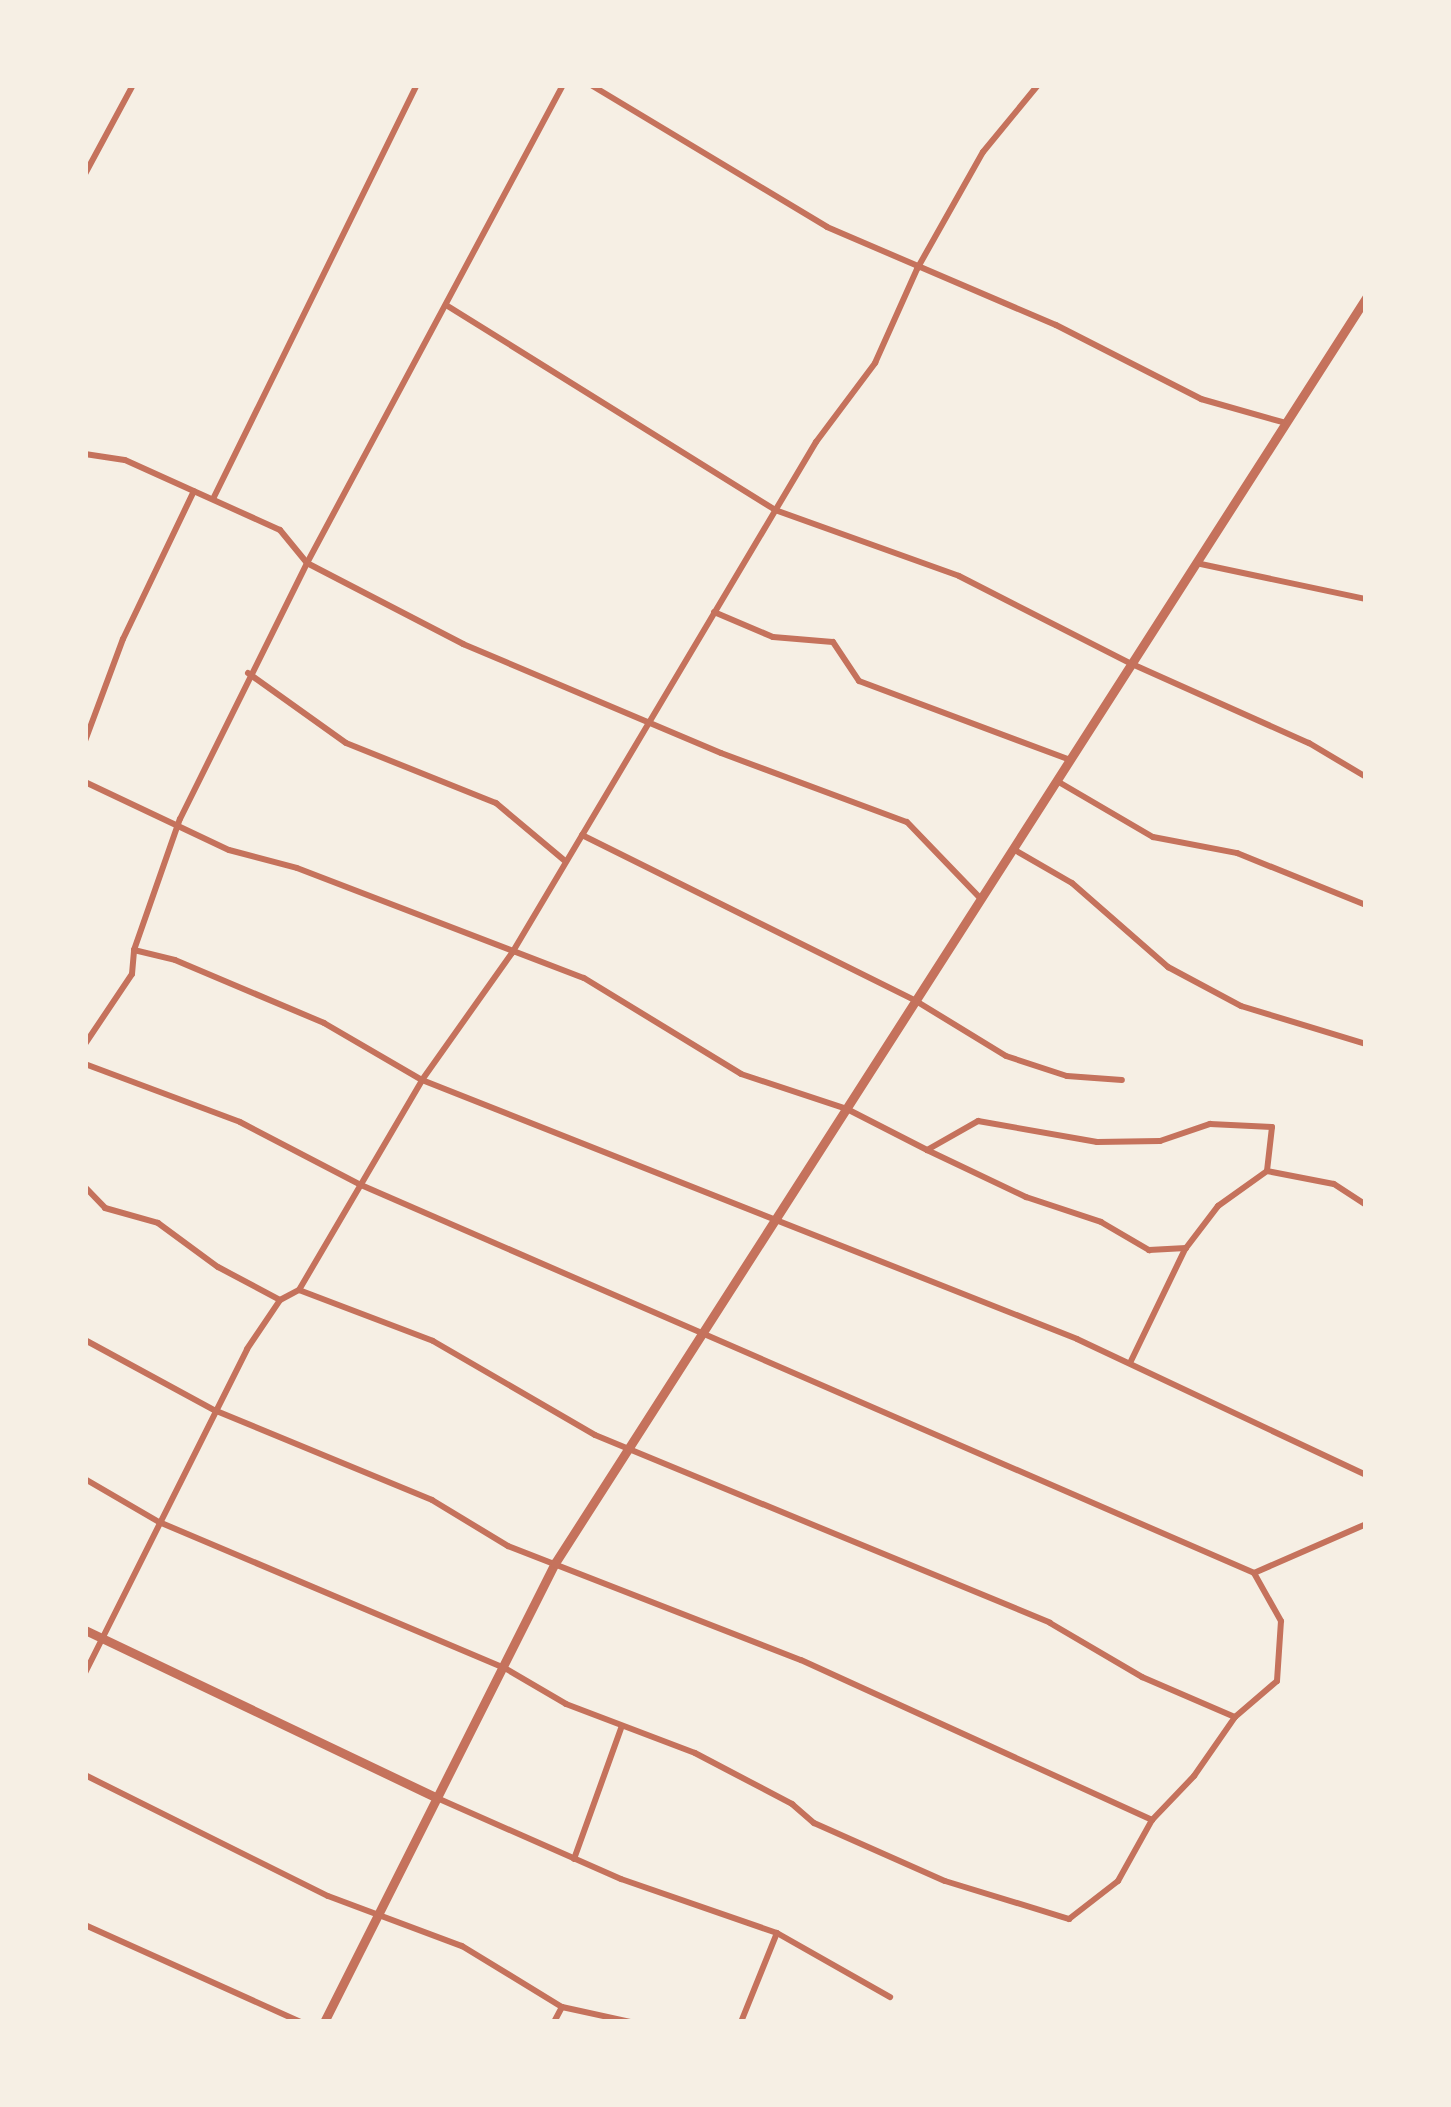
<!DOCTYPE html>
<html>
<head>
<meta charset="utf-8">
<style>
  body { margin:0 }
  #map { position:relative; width:1451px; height:2107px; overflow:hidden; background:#f6efe4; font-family:"Archivo Narrow",sans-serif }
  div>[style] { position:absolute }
  .minor>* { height:6px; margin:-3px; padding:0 3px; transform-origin:3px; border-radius:3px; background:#c5725c }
  .tertiary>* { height:9px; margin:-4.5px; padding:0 4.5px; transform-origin:4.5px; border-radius:4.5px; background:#c5725c }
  span { translate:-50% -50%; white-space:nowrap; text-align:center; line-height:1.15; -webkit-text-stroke:9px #f6efe4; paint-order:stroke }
  .frame { position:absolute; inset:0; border:88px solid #f6efe4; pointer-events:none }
</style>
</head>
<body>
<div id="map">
  <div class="minor">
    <i style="left:591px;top:85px;width:275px;rotate:31deg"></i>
    <i style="left:827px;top:227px;width:249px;rotate:23.2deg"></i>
    <i style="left:1056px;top:325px;width:163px;rotate:27deg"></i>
    <i style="left:1201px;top:399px;width:88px;rotate:15.8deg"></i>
    <i style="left:85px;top:174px;width:101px;rotate:-61.7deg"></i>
    <i style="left:446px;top:305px;width:388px;rotate:31.9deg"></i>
    <i style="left:775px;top:510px;width:195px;rotate:19.7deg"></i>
    <i style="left:959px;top:576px;width:194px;rotate:27deg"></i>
    <i style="left:1132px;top:664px;width:194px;rotate:24.1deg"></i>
    <i style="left:1309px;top:743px;width:66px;rotate:30.8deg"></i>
    <i style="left:85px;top:454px;width:40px;rotate:8.5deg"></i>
    <i style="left:125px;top:460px;width:170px;rotate:24.3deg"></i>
    <i style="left:280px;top:530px;width:43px;rotate:50.7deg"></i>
    <i style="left:307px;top:563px;width:542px;rotate:-61.83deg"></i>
    <i style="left:213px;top:499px;width:462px;rotate:-63.8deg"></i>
    <i style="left:1196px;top:563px;width:174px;rotate:12deg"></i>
    <i style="left:714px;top:612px;width:64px;rotate:23deg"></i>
    <i style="left:773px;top:637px;width:60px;rotate:4.8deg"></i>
    <i style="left:833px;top:642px;width:47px;rotate:56.3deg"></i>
    <i style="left:859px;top:681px;width:225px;rotate:20.5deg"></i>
    <i style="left:248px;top:673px;width:120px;rotate:35.5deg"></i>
    <i style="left:346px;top:743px;width:162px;rotate:21.8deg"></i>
    <i style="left:496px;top:803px;width:90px;rotate:40deg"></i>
    <i style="left:85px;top:741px;width:109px;rotate:-69.6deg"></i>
    <i style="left:123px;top:639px;width:164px;rotate:-64.4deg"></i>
    <i style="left:1057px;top:781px;width:111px;rotate:30.3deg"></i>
    <i style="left:1153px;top:837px;width:86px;rotate:10.8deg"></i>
    <i style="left:1237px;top:853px;width:139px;rotate:22deg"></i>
    <i style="left:85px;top:782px;width:159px;rotate:25.3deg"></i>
    <i style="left:229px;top:850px;width:70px;rotate:14.8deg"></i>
    <i style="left:297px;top:868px;width:307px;rotate:21deg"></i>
    <i style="left:584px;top:978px;width:184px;rotate:31.4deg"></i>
    <i style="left:741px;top:1074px;width:112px;rotate:18.3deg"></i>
    <i style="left:847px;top:1109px;width:90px;rotate:27.1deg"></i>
    <i style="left:927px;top:1150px;width:59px;rotate:-29.6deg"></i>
    <i style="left:978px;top:1121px;width:121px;rotate:10deg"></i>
    <i style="left:1097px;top:1142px;width:63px;rotate:-0.9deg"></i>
    <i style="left:1160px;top:1141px;width:53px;rotate:-18.8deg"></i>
    <i style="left:1210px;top:1124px;width:62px;rotate:2.8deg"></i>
    <i style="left:1272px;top:1127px;width:44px;rotate:96.5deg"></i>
    <i style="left:582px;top:835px;width:373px;rotate:26.4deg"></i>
    <i style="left:916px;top:1001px;width:105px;rotate:31.4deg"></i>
    <i style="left:1006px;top:1056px;width:64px;rotate:18.2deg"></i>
    <i style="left:1067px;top:1076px;width:55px;rotate:4.2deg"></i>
    <i style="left:1013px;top:849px;width:68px;rotate:30deg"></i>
    <i style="left:1072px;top:883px;width:128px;rotate:41.2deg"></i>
    <i style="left:1168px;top:967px;width:83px;rotate:28.1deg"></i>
    <i style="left:1241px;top:1006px;width:131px;rotate:16.9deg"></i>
    <i style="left:134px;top:950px;width:139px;rotate:-70.7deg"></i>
    <i style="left:180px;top:819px;width:286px;rotate:-63.6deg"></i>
    <i style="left:307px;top:563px;width:176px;rotate:27.4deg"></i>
    <i style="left:463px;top:644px;width:280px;rotate:22.9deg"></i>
    <i style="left:721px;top:753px;width:198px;rotate:20.4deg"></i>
    <i style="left:907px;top:822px;width:107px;rotate:46.1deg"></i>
    <i style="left:85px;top:1044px;width:84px;rotate:-56.1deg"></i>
    <i style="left:132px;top:974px;width:24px;rotate:-85deg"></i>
    <i style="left:134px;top:950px;width:42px;rotate:13.7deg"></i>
    <i style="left:175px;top:960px;width:162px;rotate:22.9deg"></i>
    <i style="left:324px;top:1023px;width:113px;rotate:30.2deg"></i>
    <i style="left:422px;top:1080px;width:704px;rotate:21.57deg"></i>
    <i style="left:1077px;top:1339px;width:319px;rotate:25.2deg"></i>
    <i style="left:85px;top:1064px;width:165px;rotate:20.5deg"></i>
    <i style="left:240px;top:1122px;width:136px;rotate:27.5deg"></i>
    <i style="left:361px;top:1185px;width:974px;rotate:23.48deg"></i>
    <i style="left:1254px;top:1573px;width:122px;rotate:-23.6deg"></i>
    <i style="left:927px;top:1150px;width:110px;rotate:25.4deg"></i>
    <i style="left:1026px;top:1197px;width:79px;rotate:18.4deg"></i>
    <i style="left:1101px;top:1222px;width:56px;rotate:30.3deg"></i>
    <i style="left:1149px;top:1250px;width:37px;rotate:-3deg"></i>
    <i style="left:1186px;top:1248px;width:53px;rotate:-52.7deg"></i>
    <i style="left:1218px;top:1206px;width:60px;rotate:-35.5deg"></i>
    <i style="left:1267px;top:1171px;width:68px;rotate:11deg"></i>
    <i style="left:1334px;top:1184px;width:38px;rotate:33deg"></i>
    <i style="left:85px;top:1187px;width:29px;rotate:46deg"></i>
    <i style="left:105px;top:1208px;width:55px;rotate:15.8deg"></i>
    <i style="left:158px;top:1223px;width:74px;rotate:36.3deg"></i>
    <i style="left:218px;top:1267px;width:70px;rotate:28deg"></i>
    <i style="left:299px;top:1290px;width:143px;rotate:20.8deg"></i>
    <i style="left:433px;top:1341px;width:187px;rotate:30.1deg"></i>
    <i style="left:595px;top:1435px;width:492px;rotate:22.4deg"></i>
    <i style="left:1050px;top:1623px;width:107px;rotate:30.4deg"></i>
    <i style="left:1142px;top:1677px;width:101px;rotate:23.3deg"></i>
    <i style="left:85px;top:1340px;width:147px;rotate:28.5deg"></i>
    <i style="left:214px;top:1410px;width:236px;rotate:22.4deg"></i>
    <i style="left:432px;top:1500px;width:89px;rotate:31.2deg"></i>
    <i style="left:508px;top:1546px;width:314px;rotate:21.3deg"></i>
    <i style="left:801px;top:1660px;width:386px;rotate:24.5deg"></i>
    <i style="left:1152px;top:1820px;width:61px;rotate:-46.3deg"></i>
    <i style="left:1194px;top:1776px;width:72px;rotate:-55.2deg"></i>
    <i style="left:1235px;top:1717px;width:55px;rotate:-40.6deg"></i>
    <i style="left:1277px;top:1681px;width:60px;rotate:-86.2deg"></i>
    <i style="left:1281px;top:1621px;width:55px;rotate:-119.4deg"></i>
    <i style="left:1130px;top:1363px;width:127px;rotate:-64.2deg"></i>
    <i style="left:85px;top:1479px;width:86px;rotate:30.2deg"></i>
    <i style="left:159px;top:1522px;width:373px;rotate:22.9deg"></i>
    <i style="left:503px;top:1667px;width:73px;rotate:30.4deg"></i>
    <i style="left:566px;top:1704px;width:138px;rotate:20.8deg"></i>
    <i style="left:695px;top:1753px;width:110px;rotate:27.7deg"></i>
    <i style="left:792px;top:1804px;width:29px;rotate:41deg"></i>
    <i style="left:814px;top:1823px;width:143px;rotate:23.9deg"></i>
    <i style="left:945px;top:1881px;width:130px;rotate:17deg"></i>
    <i style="left:1069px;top:1919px;width:62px;rotate:-37.8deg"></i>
    <i style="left:1118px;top:1881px;width:70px;rotate:-60.9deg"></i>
    <i style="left:85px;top:1673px;width:362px;rotate:-63.4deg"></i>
    <i style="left:247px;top:1349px;width:59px;rotate:-56deg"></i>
    <i style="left:280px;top:1300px;width:21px;rotate:-28deg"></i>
    <i style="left:299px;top:1290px;width:243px;rotate:-59.6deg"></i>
    <i style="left:422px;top:1080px;width:156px;rotate:-54.7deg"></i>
    <i style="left:512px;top:953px;width:595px;rotate:-59.25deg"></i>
    <i style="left:816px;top:442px;width:99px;rotate:-53.2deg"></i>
    <i style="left:875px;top:363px;width:103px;rotate:-65.9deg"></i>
    <i style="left:917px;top:269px;width:134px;rotate:-60.6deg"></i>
    <i style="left:983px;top:152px;width:87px;rotate:-50.6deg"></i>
    <i style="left:85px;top:1775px;width:271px;rotate:26.5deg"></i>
    <i style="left:328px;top:1896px;width:143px;rotate:20.5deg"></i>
    <i style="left:462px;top:1946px;width:117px;rotate:31.4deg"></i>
    <i style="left:562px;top:2007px;width:71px;rotate:12.3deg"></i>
    <i style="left:437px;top:1798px;width:201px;rotate:23.8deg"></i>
    <i style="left:621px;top:1879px;width:165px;rotate:19.1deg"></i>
    <i style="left:777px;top:1933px;width:130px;rotate:29.5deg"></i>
    <i style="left:574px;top:1859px;width:141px;rotate:-70.2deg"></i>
    <i style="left:85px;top:1925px;width:237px;rotate:24.2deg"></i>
    <i style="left:554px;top:2022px;width:17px;rotate:-62deg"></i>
    <i style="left:741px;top:2022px;width:96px;rotate:-68deg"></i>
  </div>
  <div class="tertiary">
    <i style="left:85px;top:1630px;width:390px;rotate:25.5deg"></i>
    <i style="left:324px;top:2022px;width:514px;rotate:-63.29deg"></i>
    <i style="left:555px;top:1563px;width:1503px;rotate:-57.34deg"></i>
  </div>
  <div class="frame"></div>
</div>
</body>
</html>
